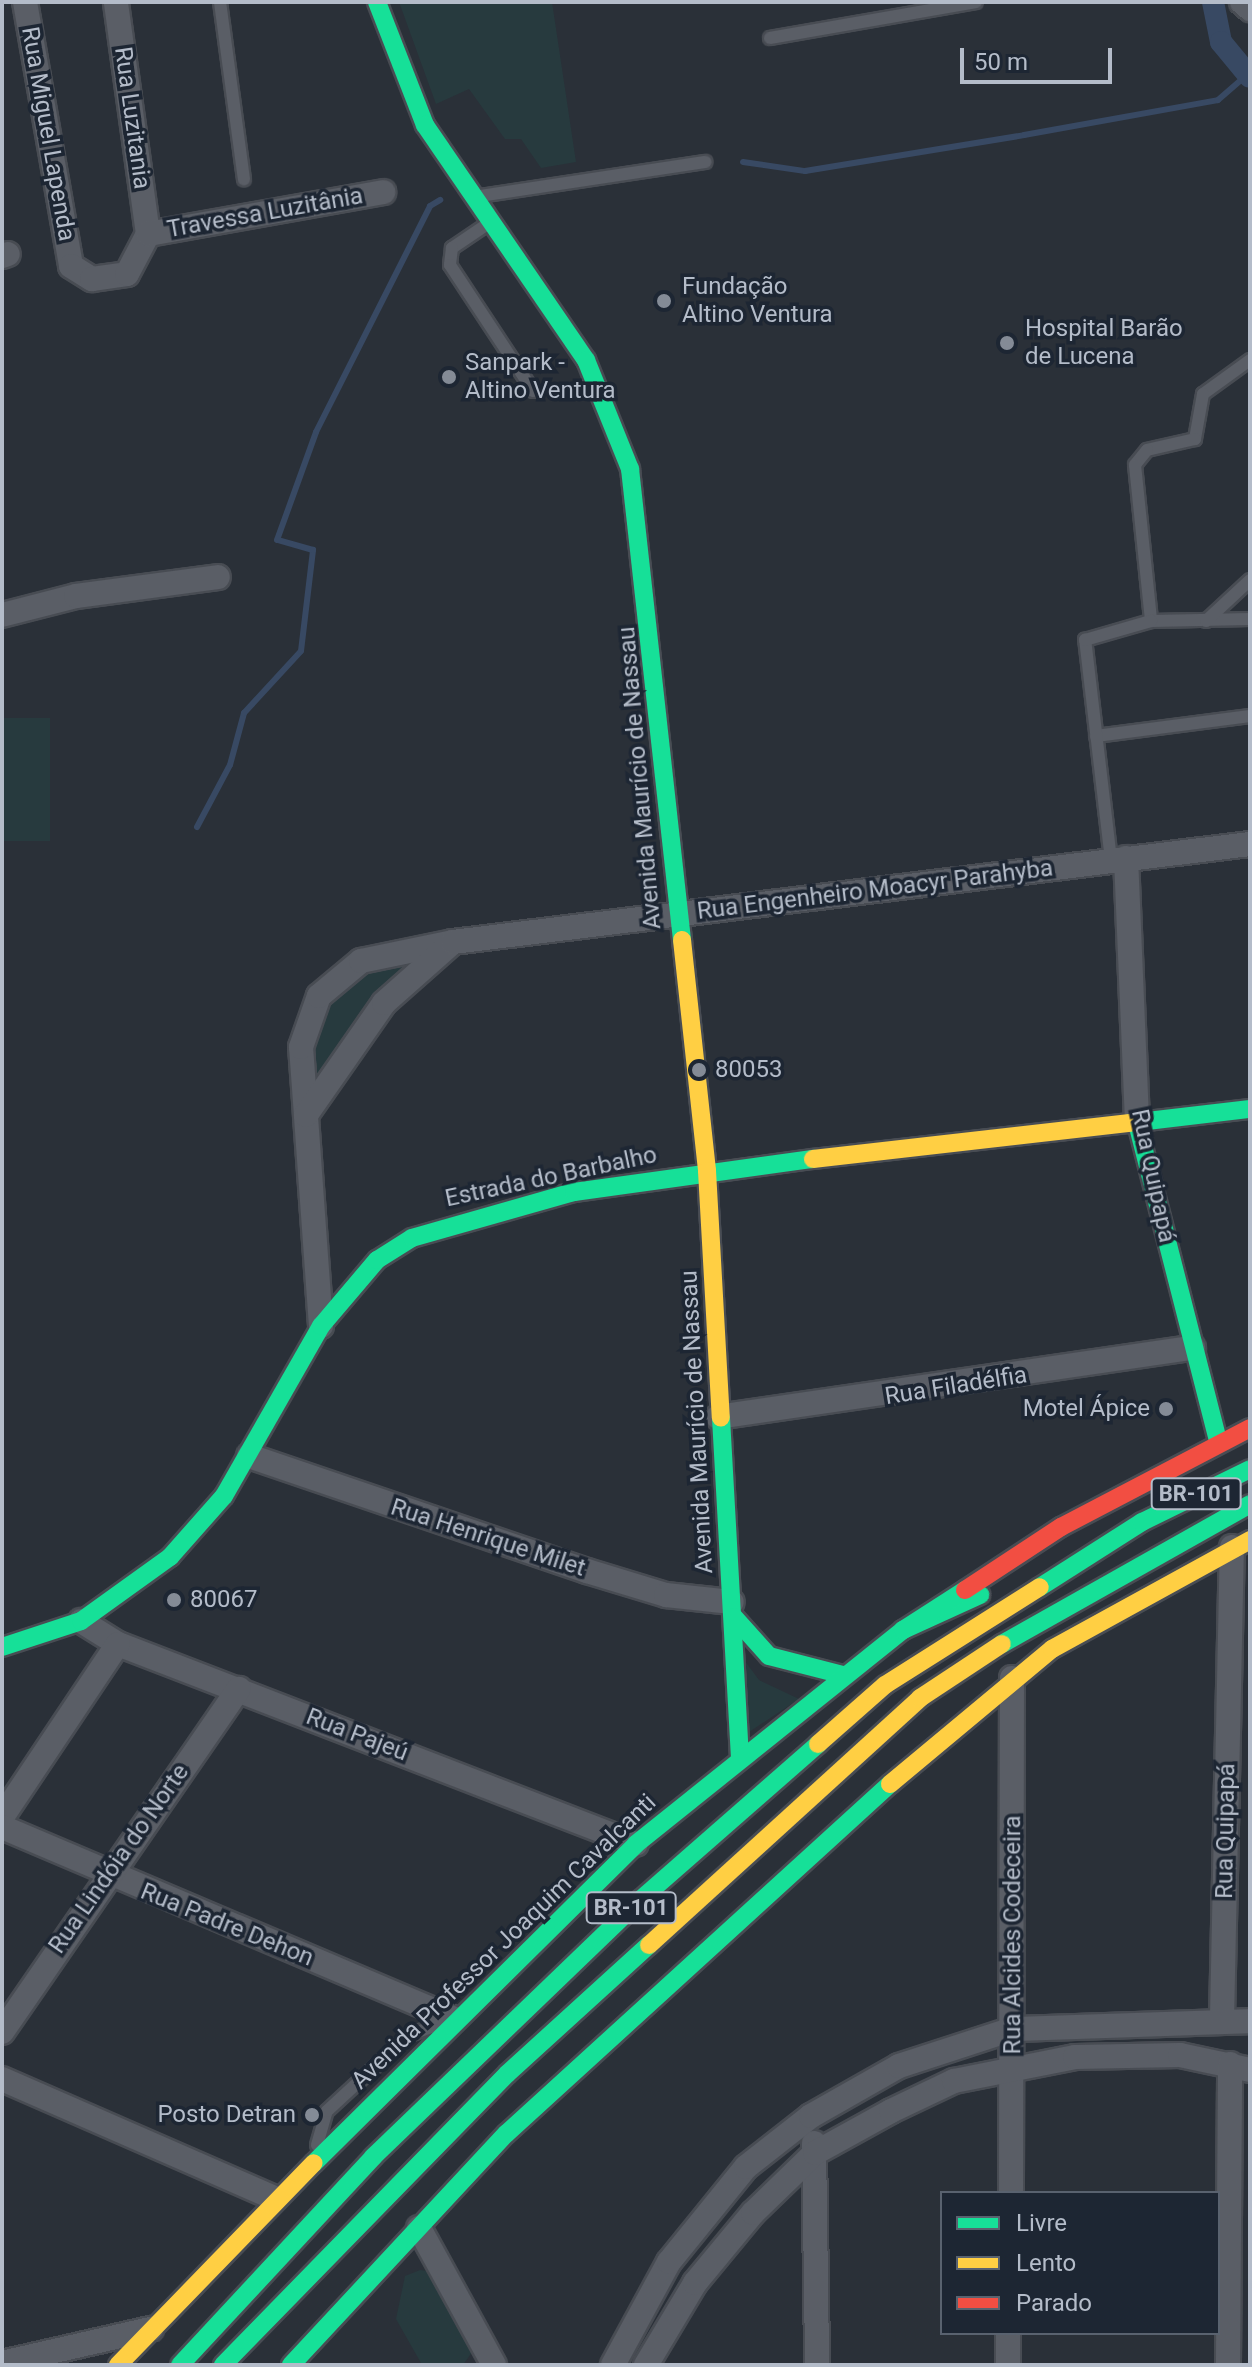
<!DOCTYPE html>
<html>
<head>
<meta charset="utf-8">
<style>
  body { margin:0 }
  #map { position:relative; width:1252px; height:2367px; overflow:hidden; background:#2a3038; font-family:Roboto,sans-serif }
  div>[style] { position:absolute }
  .green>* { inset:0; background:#273a3e; transform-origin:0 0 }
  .stream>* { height:6px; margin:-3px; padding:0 3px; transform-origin:3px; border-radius:3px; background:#384963 }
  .canal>* { height:22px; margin:-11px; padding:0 11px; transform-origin:11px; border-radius:11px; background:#384963 }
  .roads { filter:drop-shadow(2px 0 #484c53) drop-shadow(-2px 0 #484c53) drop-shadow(0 2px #484c53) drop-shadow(0 -2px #484c53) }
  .lane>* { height:12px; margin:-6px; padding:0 6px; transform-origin:6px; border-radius:6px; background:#5a5e66 }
  .street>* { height:24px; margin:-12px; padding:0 12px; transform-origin:12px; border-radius:12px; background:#5a5e66 }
  .fast>* { height:18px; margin:-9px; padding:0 9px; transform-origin:9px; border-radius:9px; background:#16e098 }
  .slow>* { height:18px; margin:-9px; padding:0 9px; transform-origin:9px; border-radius:9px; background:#ffcf43 }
  .jam>* { height:18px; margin:-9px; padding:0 9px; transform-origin:9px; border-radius:9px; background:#f24e42 }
  .dots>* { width:22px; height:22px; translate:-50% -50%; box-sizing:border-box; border:4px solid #1d2633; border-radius:50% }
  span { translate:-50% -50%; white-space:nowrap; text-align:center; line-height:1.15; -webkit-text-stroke:7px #1d2633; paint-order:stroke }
  .shield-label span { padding:2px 6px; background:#1d2633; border:2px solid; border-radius:6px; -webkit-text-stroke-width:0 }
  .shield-label { font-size:22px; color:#b4bcc9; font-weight:700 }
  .street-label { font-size:24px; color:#b4bcc9 }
  .poi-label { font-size:24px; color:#b4bcc9 }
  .left { translate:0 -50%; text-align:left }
  .right { translate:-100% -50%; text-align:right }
  .frame { position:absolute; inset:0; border:4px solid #b4bcc9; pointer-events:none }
  .legend { position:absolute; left:940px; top:2191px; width:280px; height:144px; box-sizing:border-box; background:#1d2633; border:2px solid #59626f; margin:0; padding:10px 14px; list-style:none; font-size:24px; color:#b4bcc9 }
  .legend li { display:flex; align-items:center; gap:16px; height:40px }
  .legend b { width:40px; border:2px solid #59626f }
  .scale { position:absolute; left:960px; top:48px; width:152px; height:36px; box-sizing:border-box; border:4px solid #b4bcc9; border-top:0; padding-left:10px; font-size:24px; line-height:28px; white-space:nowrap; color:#b4bcc9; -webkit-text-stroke:6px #1d2633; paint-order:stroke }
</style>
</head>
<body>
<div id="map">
  <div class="green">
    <i style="clip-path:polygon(399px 2px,552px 2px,576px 162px,541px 168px,521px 139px,505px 139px,469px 89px,436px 104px)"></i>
    <i style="left:2px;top:718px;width:48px;height:123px"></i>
    <i style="clip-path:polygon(425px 957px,309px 1096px,303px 1042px,327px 993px,394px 960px)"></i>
    <i style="clip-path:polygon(739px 1653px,759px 1680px,799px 1699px,749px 1732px)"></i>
    <i style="clip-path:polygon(420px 2270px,440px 2273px,470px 2330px,472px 2352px,463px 2365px,421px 2363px,396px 2319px,405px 2276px)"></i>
  </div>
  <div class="stream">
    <i style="left:743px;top:162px;width:63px;rotate:8.3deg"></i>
    <i style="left:805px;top:171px;width:222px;rotate:-9.3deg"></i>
    <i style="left:1024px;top:135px;width:197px;rotate:-10.2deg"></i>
    <i style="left:1218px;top:100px;width:37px;rotate:-41deg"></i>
    <i style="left:197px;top:827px;width:70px;rotate:-62deg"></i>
    <i style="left:230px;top:765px;width:54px;rotate:-74.9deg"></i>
    <i style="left:244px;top:713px;width:84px;rotate:-47.4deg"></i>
    <i style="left:301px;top:651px;width:102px;rotate:-83.2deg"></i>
    <i style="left:313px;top:550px;width:37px;rotate:-164deg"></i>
    <i style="left:277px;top:540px;width:115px;rotate:-70.1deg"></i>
    <i style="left:316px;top:432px;width:253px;rotate:-63.2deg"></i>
    <i style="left:430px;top:206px;width:12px;rotate:-31deg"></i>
  </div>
  <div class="canal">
    <i style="left:1213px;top:2px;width:41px;rotate:78.7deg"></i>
    <i style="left:1221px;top:42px;width:45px;rotate:50.4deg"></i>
  </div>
  <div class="roads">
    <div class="lane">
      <i style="left:220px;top:2px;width:179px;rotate:82.3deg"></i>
      <i style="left:770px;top:38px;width:209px;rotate:-9.9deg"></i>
      <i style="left:480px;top:196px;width:228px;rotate:-8.6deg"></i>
      <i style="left:489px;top:223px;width:45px;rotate:146deg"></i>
      <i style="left:452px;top:248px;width:17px;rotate:97deg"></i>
      <i style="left:450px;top:265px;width:151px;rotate:56.6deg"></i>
      <i style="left:1250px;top:360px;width:58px;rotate:144.1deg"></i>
      <i style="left:1203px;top:394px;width:46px;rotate:100.1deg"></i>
      <i style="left:1195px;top:439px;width:49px;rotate:167.1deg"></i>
      <i style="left:1147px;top:450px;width:19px;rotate:129deg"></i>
      <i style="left:1135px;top:465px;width:157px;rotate:84.1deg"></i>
      <i style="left:1151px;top:621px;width:99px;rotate:-1.2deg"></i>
      <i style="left:1206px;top:621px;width:60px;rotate:-43deg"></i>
      <i style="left:1096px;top:736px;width:155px;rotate:-7.4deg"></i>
      <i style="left:1111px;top:860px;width:222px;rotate:-96.7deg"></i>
      <i style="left:1085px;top:640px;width:69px;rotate:-16.1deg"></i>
      <i style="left:317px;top:2145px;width:35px;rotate:-74deg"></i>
      <i style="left:327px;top:2111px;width:112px;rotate:-42.8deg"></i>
      <i style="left:409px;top:2035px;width:27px;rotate:-20deg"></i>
    </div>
    <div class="street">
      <i style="left:25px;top:2px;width:268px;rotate:80.1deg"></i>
      <i style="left:71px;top:266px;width:25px;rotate:32deg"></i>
      <i style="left:92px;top:279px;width:35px;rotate:-8deg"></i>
      <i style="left:127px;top:274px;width:45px;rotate:-62.3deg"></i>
      <i style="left:148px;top:234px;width:234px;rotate:-97.9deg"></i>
      <i style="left:1242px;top:2px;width:11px;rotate:41deg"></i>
      <i style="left:148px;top:234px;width:239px;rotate:-10.1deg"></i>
      <i style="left:2px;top:256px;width:6px;rotate:-18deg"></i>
      <i style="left:2px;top:615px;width:76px;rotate:-14.4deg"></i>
      <i style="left:76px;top:596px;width:143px;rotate:-7.6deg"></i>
      <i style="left:1126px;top:858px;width:265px;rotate:87.6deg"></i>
      <i style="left:306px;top:1115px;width:68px;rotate:-94.2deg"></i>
      <i style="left:301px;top:1047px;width:54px;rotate:-70.6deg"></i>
      <i style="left:319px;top:996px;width:55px;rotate:-39.8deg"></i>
      <i style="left:361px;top:961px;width:94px;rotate:-11.7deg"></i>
      <i style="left:321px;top:1326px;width:212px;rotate:-94.1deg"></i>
      <i style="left:306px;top:1115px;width:136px;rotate:-55.1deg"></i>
      <i style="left:384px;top:1003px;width:92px;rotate:-41.5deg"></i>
      <i style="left:453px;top:942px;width:803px;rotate:-7.01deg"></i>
      <i style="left:718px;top:1417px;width:480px;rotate:-8.3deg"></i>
      <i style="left:249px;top:1456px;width:357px;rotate:18.8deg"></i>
      <i style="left:587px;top:1571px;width:83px;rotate:16.9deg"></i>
      <i style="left:666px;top:1595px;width:66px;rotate:6.1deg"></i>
      <i style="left:81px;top:1621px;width:44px;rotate:31.9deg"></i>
      <i style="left:118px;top:1644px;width:555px;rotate:21.11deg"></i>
      <i style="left:2px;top:1817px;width:208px;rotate:-56.2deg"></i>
      <i style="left:2px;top:1827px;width:491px;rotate:23deg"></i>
      <i style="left:1222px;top:2019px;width:472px;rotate:-88.8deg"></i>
      <i style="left:2px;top:2032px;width:417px;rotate:-55.4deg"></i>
      <i style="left:2px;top:2079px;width:297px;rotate:23.6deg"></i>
      <i style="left:814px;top:2143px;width:222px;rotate:89.2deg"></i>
      <i style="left:1011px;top:2193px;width:515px;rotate:-89.89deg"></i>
      <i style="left:419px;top:2228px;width:156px;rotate:61.3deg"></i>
      <i style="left:2px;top:2363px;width:153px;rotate:-12.9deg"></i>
      <i style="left:613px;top:2365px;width:117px;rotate:-61.5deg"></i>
      <i style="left:669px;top:2262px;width:122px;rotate:-51deg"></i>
      <i style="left:746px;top:2167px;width:83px;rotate:-38.1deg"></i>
      <i style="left:811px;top:2116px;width:101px;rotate:-29.6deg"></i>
      <i style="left:899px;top:2066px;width:120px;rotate:-18deg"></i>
      <i style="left:1013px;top:2029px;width:237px;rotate:-1.9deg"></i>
      <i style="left:646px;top:2365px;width:96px;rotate:-59.1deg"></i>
      <i style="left:695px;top:2283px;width:91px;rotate:-50.4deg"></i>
      <i style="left:753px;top:2213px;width:86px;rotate:-44.1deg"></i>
      <i style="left:815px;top:2153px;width:87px;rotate:-28.9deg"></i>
      <i style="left:891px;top:2111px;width:70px;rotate:-25.5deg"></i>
      <i style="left:954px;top:2081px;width:123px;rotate:-11.2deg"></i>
      <i style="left:1075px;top:2057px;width:105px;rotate:-1.1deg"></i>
      <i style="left:1180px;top:2055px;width:72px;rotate:12.1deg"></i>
      <i style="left:1008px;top:2365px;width:32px;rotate:-90deg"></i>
      <i style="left:1228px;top:2365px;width:301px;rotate:-89.6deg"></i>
    </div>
    <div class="fast">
      <i style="left:377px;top:2px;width:132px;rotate:68.7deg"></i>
      <i style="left:425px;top:125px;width:285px;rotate:55.6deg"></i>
      <i style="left:586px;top:360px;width:118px;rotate:68deg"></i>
      <i style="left:630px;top:469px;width:474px;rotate:83.7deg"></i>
      <i style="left:1130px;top:1123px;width:121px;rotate:-6.7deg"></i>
      <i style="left:1137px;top:1123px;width:328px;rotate:75.7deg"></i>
      <i style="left:721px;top:1418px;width:340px;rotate:86.8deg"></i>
      <i style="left:1040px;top:1587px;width:121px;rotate:-32.5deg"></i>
      <i style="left:1142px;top:1522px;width:120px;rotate:-26.1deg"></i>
      <i style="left:734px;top:1617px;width:52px;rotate:48.1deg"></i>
      <i style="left:769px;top:1656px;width:76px;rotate:14.4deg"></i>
      <i style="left:903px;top:1630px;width:85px;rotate:-24.4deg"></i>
      <i style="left:1002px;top:1644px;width:285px;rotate:-29.4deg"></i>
      <i style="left:2px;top:1647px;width:83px;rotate:-18.2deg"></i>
      <i style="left:81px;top:1621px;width:110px;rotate:-35.7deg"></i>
      <i style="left:170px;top:1557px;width:81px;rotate:-48.5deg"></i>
      <i style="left:224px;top:1496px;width:196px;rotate:-60.3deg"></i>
      <i style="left:321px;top:1326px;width:87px;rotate:-49.7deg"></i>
      <i style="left:377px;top:1260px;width:41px;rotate:-32.2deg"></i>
      <i style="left:412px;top:1238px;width:168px;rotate:-15.9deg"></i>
      <i style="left:574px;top:1192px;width:241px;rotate:-7.9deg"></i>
      <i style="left:314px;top:2163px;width:453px;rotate:-44.7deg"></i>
      <i style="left:636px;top:1844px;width:342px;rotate:-38.7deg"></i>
      <i style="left:903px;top:1630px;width:74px;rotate:-32.8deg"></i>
      <i style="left:180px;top:2365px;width:284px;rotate:-47.1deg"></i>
      <i style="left:373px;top:2157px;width:371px;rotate:-43.9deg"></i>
      <i style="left:640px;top:1900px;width:237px;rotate:-41.2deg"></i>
      <i style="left:223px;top:2365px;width:407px;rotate:-45.7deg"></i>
      <i style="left:507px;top:2074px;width:192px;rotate:-42.3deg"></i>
      <i style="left:291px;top:2365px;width:316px;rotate:-47.1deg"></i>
      <i style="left:506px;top:2134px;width:520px;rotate:-42.35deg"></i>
    </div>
    <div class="slow">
      <i style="left:682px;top:940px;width:232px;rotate:83.8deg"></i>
      <i style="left:707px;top:1171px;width:247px;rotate:86.8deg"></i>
      <i style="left:813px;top:1159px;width:319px;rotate:-6.5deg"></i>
      <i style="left:818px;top:1744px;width:89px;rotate:-41.4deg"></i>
      <i style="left:885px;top:1685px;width:183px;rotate:-32.3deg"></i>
      <i style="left:890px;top:1784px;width:211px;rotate:-39.8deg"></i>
      <i style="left:1052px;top:1649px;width:226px;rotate:-28.8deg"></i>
      <i style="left:649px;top:1945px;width:367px;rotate:-42.3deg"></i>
      <i style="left:920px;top:1698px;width:98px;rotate:-33.4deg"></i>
      <i style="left:118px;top:2365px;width:281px;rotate:-45.9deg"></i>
    </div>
    <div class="jam">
      <i style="left:965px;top:1590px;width:115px;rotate:-33.3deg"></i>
      <i style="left:1061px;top:1527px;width:213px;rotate:-27.6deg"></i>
    </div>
  </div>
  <div class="dots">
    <i style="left:664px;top:301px;background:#848b96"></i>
    <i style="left:1007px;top:343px;background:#848b96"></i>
    <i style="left:449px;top:377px;background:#848b96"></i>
    <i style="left:699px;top:1070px;background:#848b96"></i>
    <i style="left:1166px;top:1409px;background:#848b96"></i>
    <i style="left:174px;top:1600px;background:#848b96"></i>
    <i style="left:312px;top:2115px;background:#848b96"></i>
  </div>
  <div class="shield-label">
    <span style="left:1196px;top:1494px">BR-101</span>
    <span style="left:631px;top:1908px">BR-101</span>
  </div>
  <div class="street-label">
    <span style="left:132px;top:118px;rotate:82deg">Rua Luzitania</span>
    <span style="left:48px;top:134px;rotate:80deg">Rua Miguel Lapenda</span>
    <span style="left:265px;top:213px;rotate:-10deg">Travessa Luzitânia</span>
    <span style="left:640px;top:778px;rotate:-95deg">Avenida Maurício de Nassau</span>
    <span style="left:875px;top:890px;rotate:-7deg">Rua Engenheiro Moacyr Parahyba</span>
    <span style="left:1153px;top:1176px;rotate:78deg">Rua Quipapá</span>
    <span style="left:551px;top:1177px;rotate:-12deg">Estrada do Barbalho</span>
    <span style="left:956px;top:1386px;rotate:-9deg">Rua Filadélfia</span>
    <span style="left:697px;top:1422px;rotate:-93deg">Avenida Maurício de Nassau</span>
    <span style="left:488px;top:1538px;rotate:18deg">Rua Henrique Milet</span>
    <span style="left:357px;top:1735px;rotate:21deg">Rua Pajeú</span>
    <span style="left:1226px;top:1831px;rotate:-89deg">Rua Quipapá</span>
    <span style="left:119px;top:1859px;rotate:-55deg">Rua Lindóia do Norte</span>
    <span style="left:227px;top:1925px;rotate:22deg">Rua Padre Dehon</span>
    <span style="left:1013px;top:1935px;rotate:-90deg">Rua Alcides Codeceira</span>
    <span style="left:504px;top:1942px;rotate:-44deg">Avenida Professor Joaquim Cavalcanti</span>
  </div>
  <div class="poi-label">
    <span class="left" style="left:682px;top:301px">Fundação<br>Altino Ventura</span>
    <span class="left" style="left:1025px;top:343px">Hospital Barão<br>de Lucena</span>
    <span class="left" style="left:465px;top:377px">Sanpark -<br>Altino Ventura</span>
    <span class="left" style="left:715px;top:1070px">80053</span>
    <span class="right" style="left:1150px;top:1409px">Motel Ápice</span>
    <span class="left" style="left:190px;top:1600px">80067</span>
    <span class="right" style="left:296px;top:2115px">Posto Detran</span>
  </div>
  <div class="frame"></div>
  <ul class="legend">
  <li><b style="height:10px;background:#16e098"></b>Livre</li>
  <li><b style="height:10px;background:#ffcf43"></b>Lento</li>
  <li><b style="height:10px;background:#f24e42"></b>Parado</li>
  </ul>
  <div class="scale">50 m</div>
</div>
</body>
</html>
